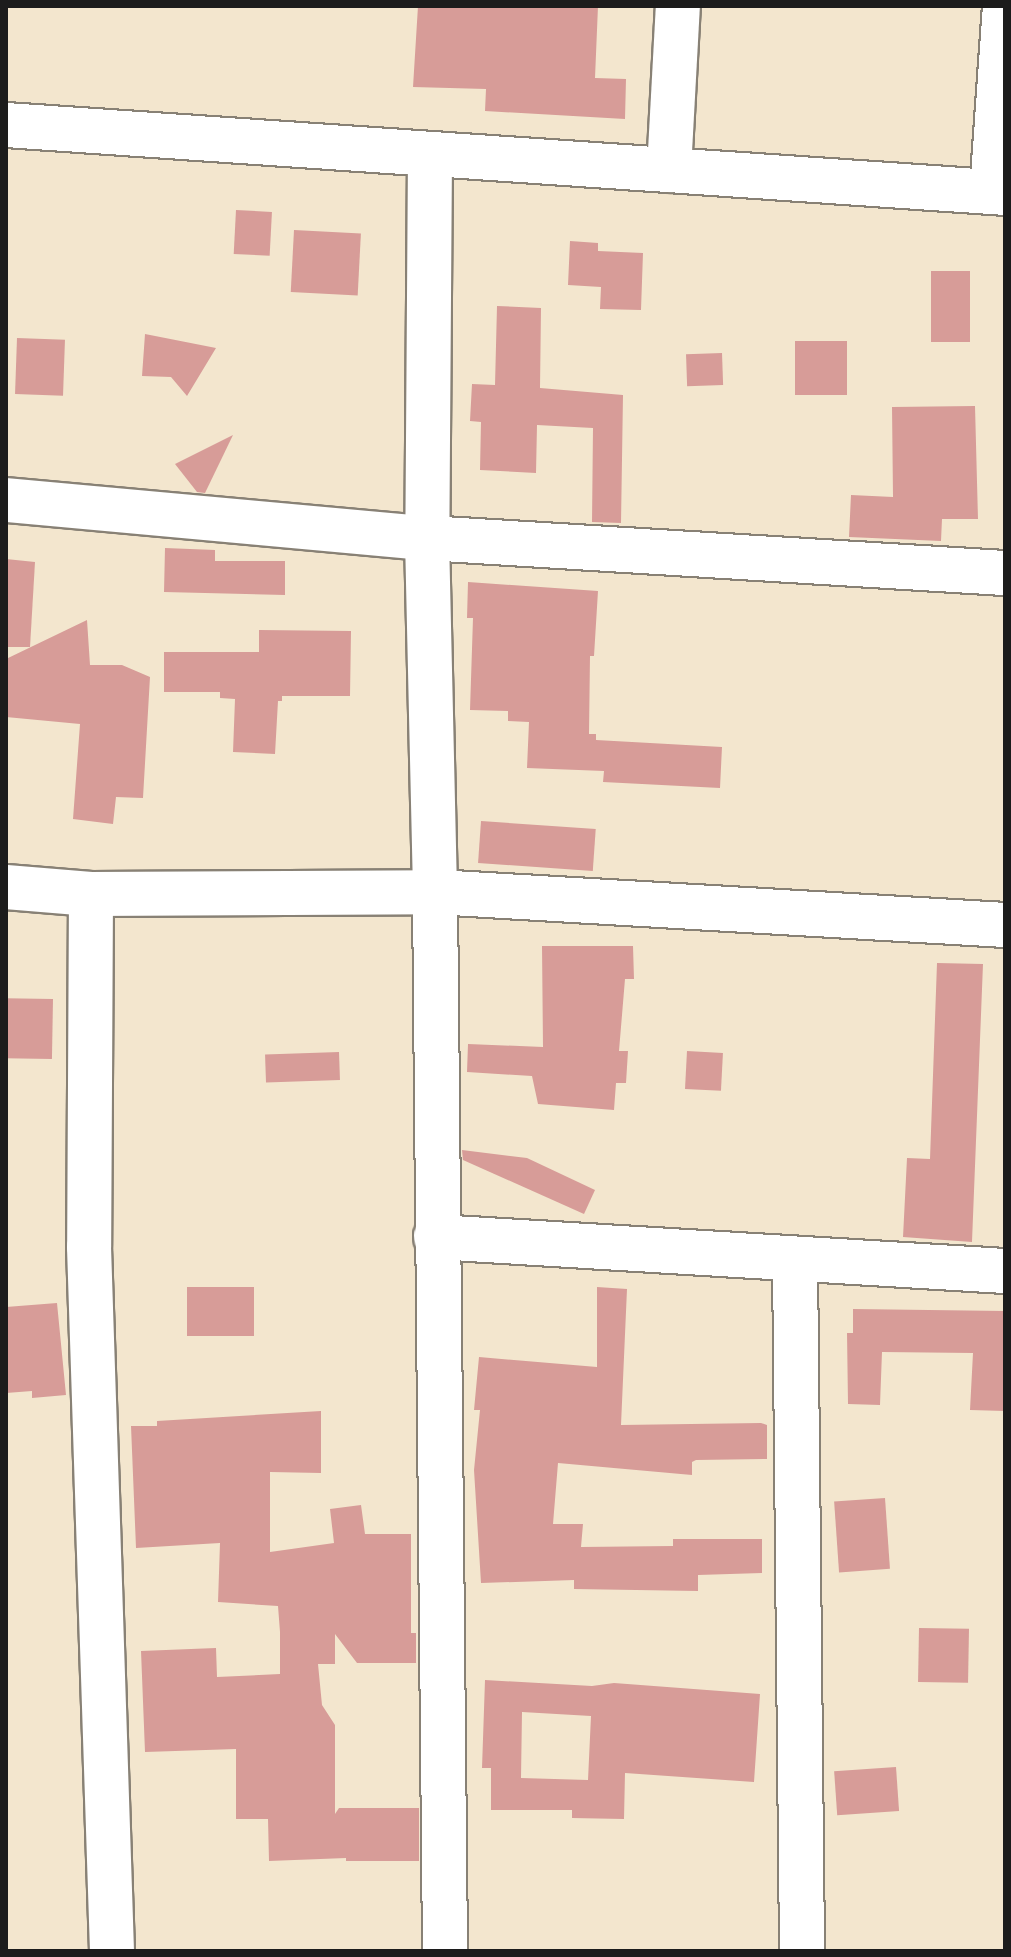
<!DOCTYPE html>
<html>
<head>
<meta charset="utf-8">
<style>
  body { margin:0 }
  #map { position:relative; width:1011px; height:1957px; overflow:hidden; background:#f3e6ce; font-family:Delius,sans-serif }
  div>[style] { position:absolute }
  .building>* { inset:0; background:#d79c98; transform-origin:0 0 }
  .roads { filter:drop-shadow(2px 0 #888175) drop-shadow(-2px 0 #888175) drop-shadow(0 2px #888175) drop-shadow(0 -2px #888175) }
  .minor>* { height:44px; margin:-22px; padding:0 22px; transform-origin:22px; border-radius:22px; background:#fff }
  span { translate:-50% -50%; white-space:nowrap; text-align:center; line-height:1.15; -webkit-text-stroke:7px #f7f3e8; paint-order:stroke }
  .frame { position:absolute; inset:0; border:8px solid #1c1c1c; pointer-events:none }
</style>
</head>
<body>
<div id="map">
  <div class="building">
    <i style="clip-path:polygon(418px 6px,598px 6px,595px 78px,626px 79px,625px 119px,485px 111px,486px 89px,413px 87px)"></i>
    <i style="left:236px;top:210px;width:36px;height:44px;rotate:3deg"></i>
    <i style="left:294px;top:230px;width:67px;height:62px;rotate:3deg"></i>
    <i style="clip-path:polygon(570px 241px,598px 243px,598px 251px,643px 253px,641px 310px,600px 309px,601px 287px,568px 285px)"></i>
    <i style="left:931px;top:271px;width:39px;height:71px"></i>
    <i style="clip-path:polygon(497px 306px,541px 308px,540px 388px,623px 395px,621px 523px,592px 522px,593px 428px,537px 425px,536px 473px,480px 470px,481px 422px,470px 421px,472px 384px,495px 385px)"></i>
    <i style="clip-path:polygon(145px 334px,216px 348px,187px 396px,171px 377px,142px 376px)"></i>
    <i style="left:17px;top:338px;width:48px;height:56px;rotate:2deg"></i>
    <i style="left:795px;top:341px;width:52px;height:54px"></i>
    <i style="left:722px;top:353px;width:32px;height:36px;rotate:88deg"></i>
    <i style="clip-path:polygon(975px 406px,978px 519px,942px 519px,941px 541px,849px 537px,851px 495px,893px 497px,892px 407px)"></i>
    <i style="clip-path:polygon(233px 435px,205px 493px,197px 492px,175px 464px)"></i>
    <i style="clip-path:polygon(165px 548px,215px 550px,215px 561px,285px 561px,285px 595px,164px 592px)"></i>
    <i style="clip-path:polygon(6px 559px,35px 562px,30px 647px,6px 647px)"></i>
    <i style="clip-path:polygon(468px 582px,598px 591px,594px 656px,590px 656px,589px 734px,596px 734px,596px 740px,722px 747px,720px 788px,603px 782px,604px 771px,527px 768px,529px 722px,508px 721px,508px 711px,470px 710px,473px 618px,467px 618px)"></i>
    <i style="clip-path:polygon(87px 620px,90px 665px,122px 665px,150px 677px,143px 798px,116px 797px,113px 824px,73px 819px,80px 724px,6px 717px,6px 659px)"></i>
    <i style="clip-path:polygon(259px 630px,351px 631px,350px 696px,282px 696px,282px 701px,278px 701px,275px 754px,233px 752px,235px 699px,220px 698px,220px 692px,164px 692px,164px 652px,259px 652px)"></i>
    <i style="left:481px;top:821px;width:115px;height:42px;rotate:4deg"></i>
    <i style="clip-path:polygon(542px 946px,633px 946px,634px 979px,625px 979px,619px 1051px,628px 1051px,626px 1083px,616px 1083px,614px 1110px,538px 1104px,532px 1076px,467px 1072px,468px 1044px,543px 1047px)"></i>
    <i style="clip-path:polygon(937px 963px,983px 964px,972px 1242px,903px 1237px,907px 1158px,930px 1159px)"></i>
    <i style="left:53px;top:999px;width:60px;height:47px;rotate:91deg"></i>
    <i style="left:687px;top:1051px;width:36px;height:38px;rotate:3deg"></i>
    <i style="left:339px;top:1052px;width:28px;height:74px;rotate:88deg"></i>
    <i style="clip-path:polygon(462px 1150px,527px 1158px,595px 1190px,584px 1214px,463px 1160px)"></i>
    <i style="left:187px;top:1287px;width:67px;height:49px"></i>
    <i style="clip-path:polygon(597px 1287px,627px 1289px,621px 1425px,761px 1423px,767px 1425px,767px 1459px,696px 1460px,692px 1462px,692px 1475px,558px 1463px,553px 1524px,583px 1524px,581px 1547px,673px 1546px,673px 1539px,762px 1539px,762px 1573px,698px 1575px,698px 1591px,574px 1589px,574px 1580px,481px 1583px,474px 1470px,480px 1410px,474px 1410px,479px 1357px,597px 1367px)"></i>
    <i style="clip-path:polygon(57px 1303px,66px 1395px,32px 1398px,32px 1391px,6px 1393px,6px 1307px)"></i>
    <i style="clip-path:polygon(853px 1309px,1005px 1311px,1005px 1411px,970px 1410px,973px 1353px,882px 1352px,880px 1405px,848px 1404px,847px 1333px,853px 1333px)"></i>
    <i style="clip-path:polygon(321px 1411px,321px 1473px,270px 1472px,270px 1552px,334px 1543px,330px 1509px,361px 1505px,365px 1534px,411px 1534px,411px 1633px,416px 1633px,416px 1663px,357px 1663px,335px 1634px,335px 1664px,318px 1664px,322px 1705px,335px 1725px,335px 1814px,339px 1808px,419px 1808px,419px 1861px,346px 1861px,346px 1858px,269px 1861px,268px 1819px,236px 1819px,236px 1749px,145px 1752px,141px 1651px,216px 1648px,217px 1677px,280px 1674px,280px 1632px,278px 1606px,218px 1602px,220px 1543px,136px 1548px,131px 1426px,157px 1426px,157px 1421px)"></i>
    <i style="left:885px;top:1498px;width:71px;height:51px;rotate:86deg"></i>
    <i style="left:919px;top:1628px;width:50px;height:54px;rotate:1deg"></i>
    <i style="clip-path:polygon(evenodd,485px 1680px,592px 1686px,614px 1683px,760px 1694px,754px 1782px,625px 1773px,624px 1819px,572px 1818px,572px 1810px,491px 1810px,491px 1768px,482px 1768px,485px 1680px,522px 1712px,591px 1716px,588px 1780px,521px 1778px,522px 1712px)"></i>
    <i style="left:896px;top:1767px;width:44px;height:62px;rotate:86deg"></i>
  </div>
  <div class="roads">
    <div class="minor">
      <i style="left:6px;top:125px;width:1001px;rotate:3.89deg"></i>
      <i style="left:430px;top:154px;width:384px;rotate:90.4deg"></i>
      <i style="left:427px;top:538px;width:354px;rotate:88.7deg"></i>
      <i style="left:435px;top:892px;width:1059px;rotate:89.46deg"></i>
      <i style="left:669px;top:170px;width:164px;rotate:-86.9deg"></i>
      <i style="left:992px;top:192px;width:186px;rotate:-86deg"></i>
      <i style="left:6px;top:500px;width:423px;rotate:5.2deg"></i>
      <i style="left:427px;top:538px;width:579px;rotate:3.47deg"></i>
      <i style="left:6px;top:887px;width:85px;rotate:4.7deg"></i>
      <i style="left:91px;top:894px;width:344px;rotate:-0.3deg"></i>
      <i style="left:435px;top:892px;width:571px;rotate:3.31deg"></i>
      <i style="left:91px;top:894px;width:353px;rotate:90.3deg"></i>
      <i style="left:89px;top:1247px;width:704px;rotate:88.13deg"></i>
      <i style="left:436px;top:1237px;width:570px;rotate:3.42deg"></i>
      <i style="left:795px;top:1259px;width:692px;rotate:89.42deg"></i>
    </div>
  </div>
  <div class="frame"></div>
</div>
</body>
</html>
